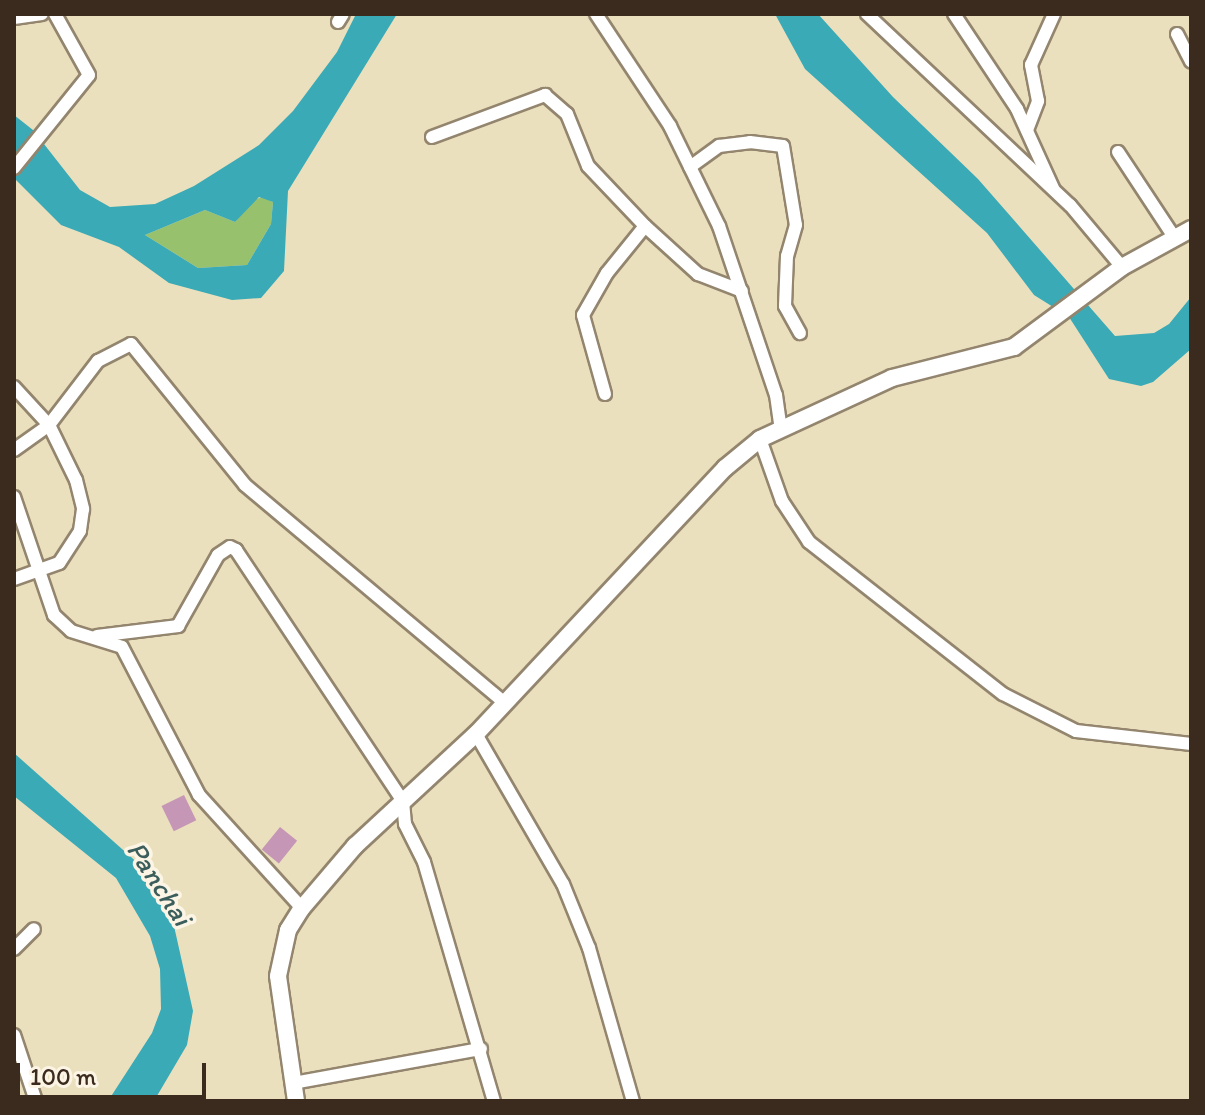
<!DOCTYPE html>
<html>
<head>
<meta charset="utf-8">
<style>
  body { margin:0 }
  #map { position:relative; width:1205px; height:1115px; overflow:hidden; background:#ebe0bd; font-family:Itim,sans-serif }
  div>[style] { position:absolute }
  .green>* { inset:0; background:#98c16d }
  .water>* { inset:0; background:#3aaab7 }
  .building>* { inset:0; background:#c596b5; transform-origin:0 0 }
  .roads { filter:drop-shadow(2px 0 #93856e) drop-shadow(-2px 0 #93856e) drop-shadow(0 2px #93856e) drop-shadow(0 -2px #93856e) }
  .minor>* { height:12px; margin:-6px; padding:0 6px; transform-origin:6px; border-radius:6px; background:#fff }
  .tertiary>* { height:16px; margin:-8px; padding:0 8px; transform-origin:8px; border-radius:8px; background:#fff }
  span { translate:-50% -50%; white-space:nowrap; text-align:center; line-height:1.15; -webkit-text-stroke:7px #fcf5e5; paint-order:stroke }
  .water-label { font-size:28px; color:#3b5d5b; font-style:italic }
  .frame { position:absolute; inset:0; border:16px solid #3b2a1e; pointer-events:none }
  .scale { position:absolute; left:16px; top:1063px; width:190px; height:36px; box-sizing:border-box; border:4px solid #3b2a1e; border-top:0; padding-left:10px; font-size:24px; line-height:28px; white-space:nowrap; color:#3b2a1e; -webkit-text-stroke:6px #fcf5e5; paint-order:stroke }
</style>
</head>
<body>
<div id="map">
  <div class="green">
    <i style="clip-path:polygon(262px 197px,273px 202px,271px 224px,247px 265px,198px 268px,145px 235px,205px 210px,235px 222px,251px 201px)"></i>
  </div>
  <div class="water">
    <i style="clip-path:polygon(evenodd,356px 14px,397px 14px,288px 191px,284px 271px,261px 298px,232px 300px,169px 283px,119px 247px,61px 225px,14px 178px,14px 115px,33px 130px,80px 190px,110px 207px,155px 204px,194px 186px,259px 145px,293px 111px,337px 52px,356px 14px,259px 197px,273px 202px,271px 224px,247px 265px,198px 268px,145px 235px,205px 210px,235px 222px,259px 197px)"></i>
    <i style="clip-path:polygon(775px 14px,818px 14px,893px 97px,978px 179px,1115px 336px,1154px 333px,1169px 324px,1191px 297px,1191px 349px,1153px 382px,1141px 386px,1109px 379px,1069px 317px,1034px 295px,987px 233px,805px 69px)"></i>
    <i style="clip-path:polygon(14px 753px,140px 865px,174px 926px,193px 1011px,187px 1045px,154px 1101px,108px 1101px,152px 1033px,161px 1009px,160px 969px,150px 936px,116px 878px,14px 796px)"></i>
  </div>
  <div class="building">
    <i style="left:184px;top:795px;width:28px;height:25px;rotate:64deg"></i>
    <i style="left:280px;top:827px;width:22px;height:29px;rotate:39deg"></i>
  </div>
  <div class="roads">
    <div class="minor">
      <i style="left:596px;top:14px;width:134px;rotate:56.5deg"></i>
      <i style="left:670px;top:126px;width:111px;rotate:63.9deg"></i>
      <i style="left:719px;top:226px;width:178px;rotate:71.4deg"></i>
      <i style="left:776px;top:395px;width:34px;rotate:82deg"></i>
      <i style="left:867px;top:14px;width:279px;rotate:43.3deg"></i>
      <i style="left:1070px;top:205px;width:81px;rotate:50deg"></i>
      <i style="left:954px;top:14px;width:114px;rotate:56.4deg"></i>
      <i style="left:1017px;top:109px;width:87px;rotate:65.5deg"></i>
      <i style="left:14px;top:18px;width:28px;rotate:-8deg"></i>
      <i style="left:338px;top:22px;width:9px;rotate:-58deg"></i>
      <i style="left:1177px;top:34px;width:31px;rotate:63deg"></i>
      <i style="left:1027px;top:130px;width:31px;rotate:-69deg"></i>
      <i style="left:1038px;top:101px;width:37px;rotate:-101deg"></i>
      <i style="left:1031px;top:65px;width:56px;rotate:-65.7deg"></i>
      <i style="left:432px;top:137px;width:121px;rotate:-20.4deg"></i>
      <i style="left:545px;top:95px;width:29px;rotate:41deg"></i>
      <i style="left:567px;top:114px;width:56px;rotate:68deg"></i>
      <i style="left:588px;top:166px;width:83px;rotate:46.5deg"></i>
      <i style="left:645px;top:226px;width:72px;rotate:42.2deg"></i>
      <i style="left:698px;top:274px;width:47px;rotate:21.1deg"></i>
      <i style="left:1118px;top:152px;width:102px;rotate:56.6deg"></i>
      <i style="left:690px;top:167px;width:36px;rotate:-36deg"></i>
      <i style="left:719px;top:146px;width:31px;rotate:-7deg"></i>
      <i style="left:750px;top:142px;width:33px;rotate:7deg"></i>
      <i style="left:783px;top:146px;width:80px;rotate:80.7deg"></i>
      <i style="left:796px;top:225px;width:32px;rotate:106deg"></i>
      <i style="left:787px;top:256px;width:50px;rotate:92.3deg"></i>
      <i style="left:785px;top:306px;width:31px;rotate:61deg"></i>
      <i style="left:14px;top:168px;width:119px;rotate:-51.1deg"></i>
      <i style="left:89px;top:75px;width:70px;rotate:-119.1deg"></i>
      <i style="left:14px;top:387px;width:52px;rotate:47.4deg"></i>
      <i style="left:49px;top:425px;width:81px;rotate:-52.6deg"></i>
      <i style="left:98px;top:361px;width:37px;rotate:-27deg"></i>
      <i style="left:131px;top:344px;width:181px;rotate:51deg"></i>
      <i style="left:245px;top:485px;width:339px;rotate:40deg"></i>
      <i style="left:605px;top:394px;width:82px;rotate:-105.6deg"></i>
      <i style="left:583px;top:315px;width:48px;rotate:-60.3deg"></i>
      <i style="left:607px;top:273px;width:60px;rotate:-51deg"></i>
      <i style="left:760px;top:439px;width:66px;rotate:70.5deg"></i>
      <i style="left:782px;top:501px;width:49px;rotate:56.6deg"></i>
      <i style="left:809px;top:542px;width:246px;rotate:38.1deg"></i>
      <i style="left:1003px;top:694px;width:82px;rotate:26.9deg"></i>
      <i style="left:1076px;top:731px;width:116px;rotate:6.4deg"></i>
      <i style="left:14px;top:450px;width:43px;rotate:-35.5deg"></i>
      <i style="left:49px;top:425px;width:61px;rotate:63.9deg"></i>
      <i style="left:76px;top:480px;width:30px;rotate:76deg"></i>
      <i style="left:83px;top:509px;width:22px;rotate:98deg"></i>
      <i style="left:80px;top:531px;width:38px;rotate:123deg"></i>
      <i style="left:59px;top:563px;width:48px;rotate:160.4deg"></i>
      <i style="left:14px;top:497px;width:125px;rotate:71.3deg"></i>
      <i style="left:54px;top:615px;width:23px;rotate:43deg"></i>
      <i style="left:71px;top:631px;width:53px;rotate:17.4deg"></i>
      <i style="left:122px;top:647px;width:167px;rotate:62.5deg"></i>
      <i style="left:199px;top:795px;width:153px;rotate:47.7deg"></i>
      <i style="left:97px;top:636px;width:82px;rotate:-7deg"></i>
      <i style="left:178px;top:626px;width:81px;rotate:-60.6deg"></i>
      <i style="left:218px;top:555px;width:14px;rotate:-34deg"></i>
      <i style="left:230px;top:547px;width:7px;rotate:27deg"></i>
      <i style="left:236px;top:550px;width:301px;rotate:56.4deg"></i>
      <i style="left:403px;top:801px;width:23px;rotate:85deg"></i>
      <i style="left:405px;top:824px;width:42px;rotate:63.4deg"></i>
      <i style="left:424px;top:862px;width:249px;rotate:73.7deg"></i>
      <i style="left:476px;top:734px;width:173px;rotate:59.9deg"></i>
      <i style="left:563px;top:884px;width:69px;rotate:67.9deg"></i>
      <i style="left:589px;top:948px;width:159px;rotate:74deg"></i>
      <i style="left:14px;top:949px;width:28px;rotate:-45deg"></i>
      <i style="left:14px;top:1035px;width:70px;rotate:71.6deg"></i>
      <i style="left:293px;top:1083px;width:191px;rotate:-10.3deg"></i>
    </div>
    <div class="tertiary">
      <i style="left:296px;top:1101px;width:126px;rotate:-98.2deg"></i>
      <i style="left:278px;top:976px;width:47px;rotate:-77.7deg"></i>
      <i style="left:288px;top:930px;width:26px;rotate:-58deg"></i>
      <i style="left:302px;top:908px;width:82px;rotate:-49.5deg"></i>
      <i style="left:355px;top:846px;width:165px;rotate:-42.8deg"></i>
      <i style="left:476px;top:734px;width:364px;rotate:-46.9deg"></i>
      <i style="left:725px;top:468px;width:45px;rotate:-39.6deg"></i>
      <i style="left:760px;top:439px;width:145px;rotate:-24.8deg"></i>
      <i style="left:892px;top:378px;width:126px;rotate:-14.3deg"></i>
      <i style="left:1014px;top:347px;width:134px;rotate:-36.5deg"></i>
      <i style="left:1122px;top:267px;width:79px;rotate:-28.8deg"></i>
    </div>
  </div>
  <div class="water-label">
    <span style="left:160px;top:883px;rotate:57deg">Panchai</span>
  </div>
  <div class="frame"></div>
  <div class="scale">100 m</div>
</div>
</body>
</html>
